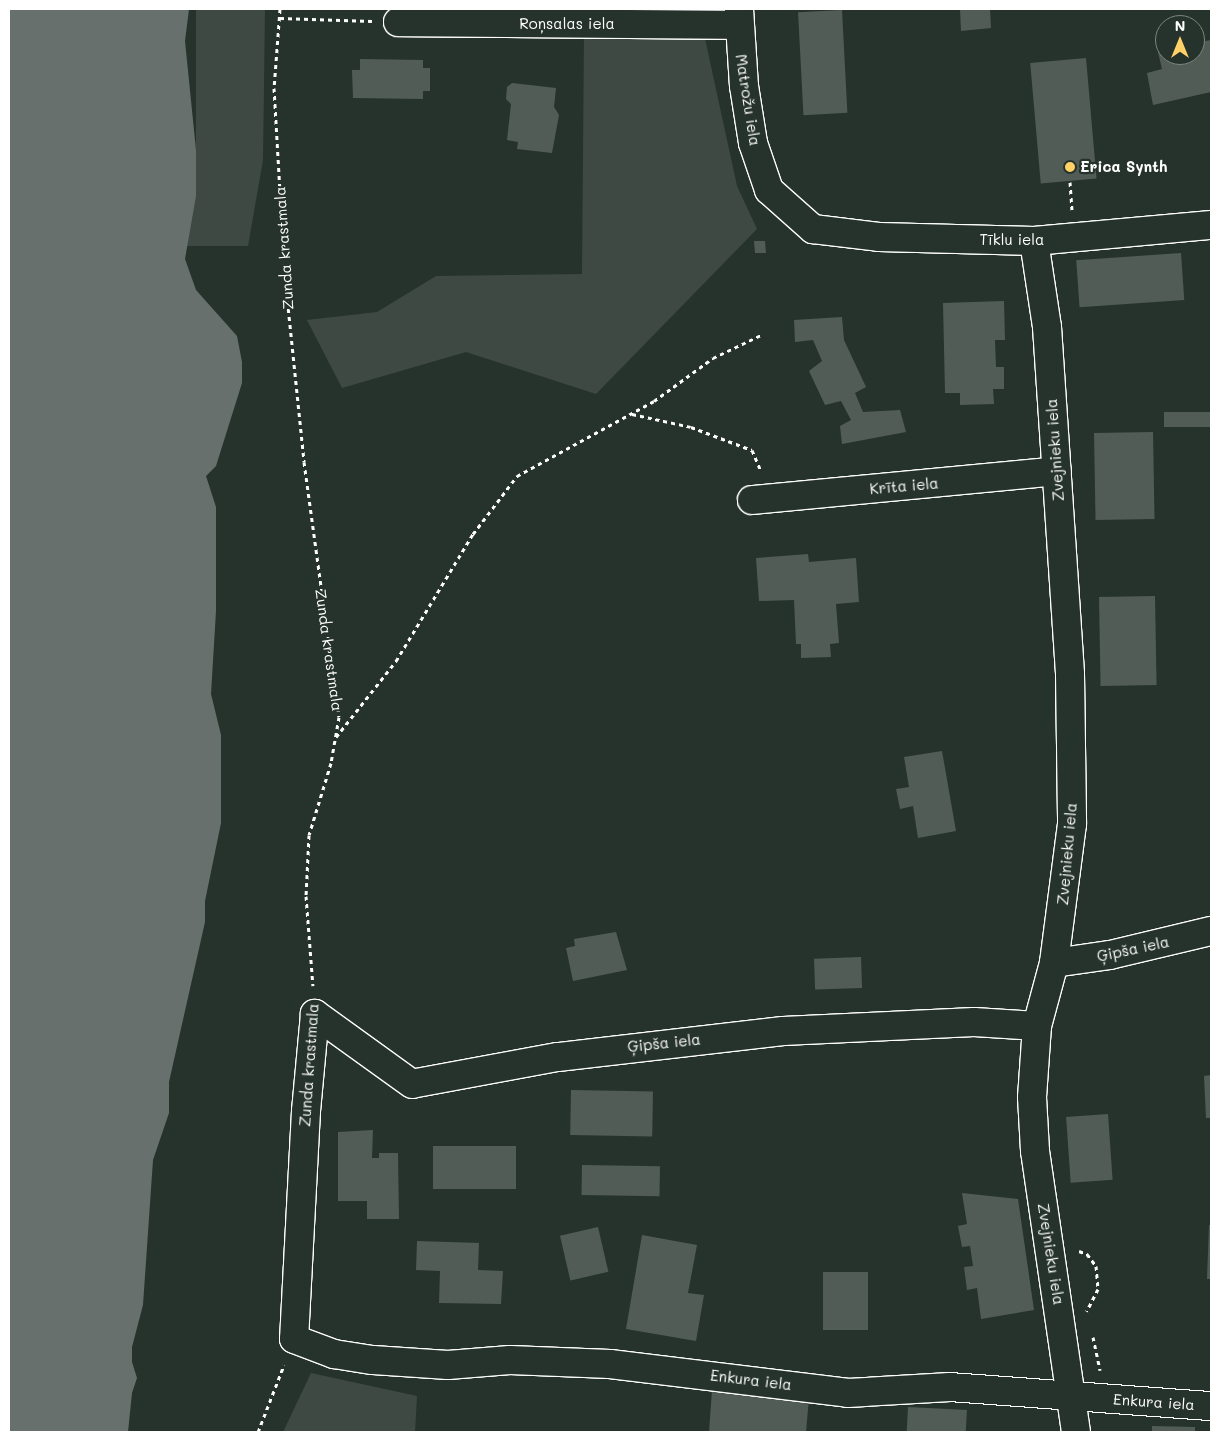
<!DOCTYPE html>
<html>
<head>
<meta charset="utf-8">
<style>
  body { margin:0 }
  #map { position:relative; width:1220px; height:1441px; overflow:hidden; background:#26332d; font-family:Mali,sans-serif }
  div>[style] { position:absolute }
  .green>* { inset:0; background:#3e4944 }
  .water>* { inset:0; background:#67706c }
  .building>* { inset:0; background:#515c57; transform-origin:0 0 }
  .path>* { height:3px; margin-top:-1.5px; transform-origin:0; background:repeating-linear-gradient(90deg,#fff 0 4px,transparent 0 8px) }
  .roads { filter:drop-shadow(1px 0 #fff) drop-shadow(-1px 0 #fff) drop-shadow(0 1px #fff) drop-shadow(0 -1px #fff) }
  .street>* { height:28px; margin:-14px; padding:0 14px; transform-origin:14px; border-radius:14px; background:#26332d }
  .secondary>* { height:28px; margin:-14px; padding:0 14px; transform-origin:14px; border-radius:14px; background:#26332d }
  .dots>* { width:14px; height:14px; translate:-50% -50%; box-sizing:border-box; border:2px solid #26332d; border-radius:50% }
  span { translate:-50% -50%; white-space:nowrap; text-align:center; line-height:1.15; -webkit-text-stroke:4.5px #26332d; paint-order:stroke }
  .street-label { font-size:15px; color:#fff }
  .poi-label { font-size:15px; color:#fff; font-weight:700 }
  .left { translate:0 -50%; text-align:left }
  .frame { position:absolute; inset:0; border:10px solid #fff; pointer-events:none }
  .north { position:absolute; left:1155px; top:15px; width:50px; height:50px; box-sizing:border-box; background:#26332d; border:1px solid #7d8581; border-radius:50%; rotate:0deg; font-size:14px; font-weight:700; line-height:20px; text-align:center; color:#fff }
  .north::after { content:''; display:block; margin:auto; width:18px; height:22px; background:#ffd166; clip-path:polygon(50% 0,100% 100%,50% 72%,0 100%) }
</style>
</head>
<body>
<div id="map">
  <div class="green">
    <i style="clip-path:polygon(196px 9px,265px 9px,263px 160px,248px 246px,187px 246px,196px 160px)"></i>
    <i style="clip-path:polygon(584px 34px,704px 34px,737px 186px,757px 229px,596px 394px,466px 352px,342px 388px,307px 320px,377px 312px,436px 276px,582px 274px)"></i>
    <i style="clip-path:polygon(311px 1373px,417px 1396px,415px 1432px,283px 1432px)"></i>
  </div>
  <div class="water">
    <i style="clip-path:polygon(9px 9px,189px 9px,185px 41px,196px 150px,196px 196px,185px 259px,196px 290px,237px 336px,242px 362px,242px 383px,216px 466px,206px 476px,216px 507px,216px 611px,211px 694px,221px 735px,221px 823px,205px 901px,205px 922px,169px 1082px,169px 1113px,153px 1160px,143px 1305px,132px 1347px,132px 1362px,137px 1378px,132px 1393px,128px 1432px,9px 1432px)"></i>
  </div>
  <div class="building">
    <i style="clip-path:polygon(960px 9px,990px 9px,991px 28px,961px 31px)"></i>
    <i style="left:842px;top:10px;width:103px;height:44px;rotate:87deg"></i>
    <i style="clip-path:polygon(1211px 40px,1211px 92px,1153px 105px,1147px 73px,1162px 69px,1158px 52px,1195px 55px,1195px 43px)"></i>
    <i style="left:1086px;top:58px;width:121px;height:56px;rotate:85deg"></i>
    <i style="clip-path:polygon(360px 59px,423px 60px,423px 68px,430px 68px,430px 91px,423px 91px,423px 99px,353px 98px,352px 70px,360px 70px)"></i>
    <i style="clip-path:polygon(512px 83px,556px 88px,554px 107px,559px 115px,552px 153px,517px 149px,518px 142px,507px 140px,511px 104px,506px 99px,507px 87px)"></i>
    <i style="clip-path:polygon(754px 241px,765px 241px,766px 253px,755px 253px)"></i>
    <i style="left:1181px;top:253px;width:47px;height:105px;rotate:86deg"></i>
    <i style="clip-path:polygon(1004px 301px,1005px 340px,995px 340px,996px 367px,1004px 367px,1004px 389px,993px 389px,994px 404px,960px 405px,960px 393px,945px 393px,943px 303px)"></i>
    <i style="clip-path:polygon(842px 317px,844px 340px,866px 387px,855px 393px,863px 412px,900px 410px,906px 432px,842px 444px,840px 426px,851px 420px,841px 401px,825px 405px,809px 371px,822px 361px,813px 340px,795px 342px,794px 320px)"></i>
    <i style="left:1211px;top:412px;width:15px;height:47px;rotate:90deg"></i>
    <i style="left:1153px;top:432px;width:87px;height:59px;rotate:89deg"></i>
    <i style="clip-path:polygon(808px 554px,809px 562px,856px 558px,859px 602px,836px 604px,839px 643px,830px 644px,831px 657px,801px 658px,801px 644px,796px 644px,794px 600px,759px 601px,756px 558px)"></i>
    <i style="left:1155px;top:596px;width:89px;height:56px;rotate:89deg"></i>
    <i style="clip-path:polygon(942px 751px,956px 831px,918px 838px,913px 806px,900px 809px,896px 789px,909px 787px,904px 757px)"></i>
    <i style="clip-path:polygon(616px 932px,627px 970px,573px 981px,566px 948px,575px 946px,574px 939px)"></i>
    <i style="left:861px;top:957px;width:31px;height:47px;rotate:88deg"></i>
    <i style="clip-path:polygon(1211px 1075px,1211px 1118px,1206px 1118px,1204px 1076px)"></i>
    <i style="left:571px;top:1090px;width:82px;height:45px;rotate:1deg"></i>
    <i style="left:1108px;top:1114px;width:66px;height:42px;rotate:86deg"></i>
    <i style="clip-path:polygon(373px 1130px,372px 1158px,379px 1158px,379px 1153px,398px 1153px,399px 1219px,367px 1219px,367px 1201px,338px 1201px,338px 1132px)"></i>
    <i style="left:433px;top:1146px;width:83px;height:43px"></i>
    <i style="left:582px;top:1165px;width:78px;height:30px;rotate:1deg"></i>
    <i style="clip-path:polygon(962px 1193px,1018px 1199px,1034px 1310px,981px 1319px,977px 1288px,967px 1290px,964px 1267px,973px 1266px,970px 1246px,962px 1247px,958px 1226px,967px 1224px)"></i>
    <i style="clip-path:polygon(1209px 1225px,1211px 1225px,1211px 1279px,1207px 1279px)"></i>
    <i style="left:598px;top:1227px;width:46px;height:39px;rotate:77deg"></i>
    <i style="clip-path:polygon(642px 1235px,697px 1245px,688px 1293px,704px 1295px,696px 1341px,626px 1329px)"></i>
    <i style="clip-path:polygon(417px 1241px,479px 1243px,478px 1270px,503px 1271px,501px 1304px,439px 1303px,440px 1271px,416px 1270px)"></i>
    <i style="left:823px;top:1272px;width:45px;height:58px"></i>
    <i style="clip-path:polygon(712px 1390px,809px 1398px,806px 1432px,709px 1432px)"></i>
    <i style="left:908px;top:1407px;width:59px;height:24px;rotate:3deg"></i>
    <i style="clip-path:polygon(1152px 1426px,1195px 1427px,1195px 1432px,1152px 1432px)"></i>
  </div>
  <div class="path">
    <i style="left:280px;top:9px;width:79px;rotate:94.3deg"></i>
    <i style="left:274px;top:88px;width:189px;rotate:86.7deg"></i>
    <i style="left:285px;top:277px;width:186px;rotate:84.1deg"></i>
    <i style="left:304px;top:462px;width:257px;rotate:82.2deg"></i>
    <i style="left:339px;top:717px;width:47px;rotate:99.9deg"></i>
    <i style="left:331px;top:763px;width:75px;rotate:107deg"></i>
    <i style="left:309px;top:835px;width:61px;rotate:92.8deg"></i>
    <i style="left:306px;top:896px;width:90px;rotate:85.6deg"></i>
    <i style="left:280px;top:18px;width:92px;rotate:1.9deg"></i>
    <i style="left:1070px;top:182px;width:28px;rotate:86deg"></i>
    <i style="left:632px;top:414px;width:60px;rotate:12.4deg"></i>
    <i style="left:691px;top:427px;width:65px;rotate:20.7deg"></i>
    <i style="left:752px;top:450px;width:23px;rotate:67deg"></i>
    <i style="left:336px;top:737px;width:97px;rotate:-51.7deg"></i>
    <i style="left:396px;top:661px;width:149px;rotate:-58.8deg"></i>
    <i style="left:473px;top:534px;width:73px;rotate:-52.8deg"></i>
    <i style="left:517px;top:476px;width:156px;rotate:-28.7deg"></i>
    <i style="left:654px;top:401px;width:73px;rotate:-36.1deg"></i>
    <i style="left:713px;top:358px;width:55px;rotate:-25.6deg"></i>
    <i style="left:1079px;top:1251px;width:9px;rotate:21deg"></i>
    <i style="left:1087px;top:1254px;width:15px;rotate:53deg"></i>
    <i style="left:1096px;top:1266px;width:23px;rotate:85deg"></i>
    <i style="left:1098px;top:1289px;width:25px;rotate:117deg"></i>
    <i style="left:1093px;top:1337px;width:34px;rotate:78deg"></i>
    <i style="left:258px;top:1432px;width:72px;rotate:-68.8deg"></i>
  </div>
  <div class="roads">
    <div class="street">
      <i style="left:739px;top:9px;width:77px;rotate:86.3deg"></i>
      <i style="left:744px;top:86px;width:58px;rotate:81deg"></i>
      <i style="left:753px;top:143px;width:50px;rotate:71.2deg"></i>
      <i style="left:769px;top:190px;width:59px;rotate:41.6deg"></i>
      <i style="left:813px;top:229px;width:66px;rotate:6.9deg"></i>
      <i style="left:879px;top:237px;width:155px;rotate:1.5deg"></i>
      <i style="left:1034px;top:241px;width:178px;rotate:-5.2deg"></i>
      <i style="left:398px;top:22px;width:339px;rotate:0.5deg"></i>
      <i style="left:1034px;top:241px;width:87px;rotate:81.4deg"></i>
      <i style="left:1047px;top:327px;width:348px;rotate:86.2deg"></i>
      <i style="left:1070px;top:674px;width:150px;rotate:89.2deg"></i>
      <i style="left:1072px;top:824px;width:140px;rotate:97.4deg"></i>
      <i style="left:1054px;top:963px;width:57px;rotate:-8.1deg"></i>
      <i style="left:1110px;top:955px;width:104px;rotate:-13.4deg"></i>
      <i style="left:752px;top:500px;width:306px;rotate:-5.4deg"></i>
      <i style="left:1037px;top:1026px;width:63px;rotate:-176.4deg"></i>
      <i style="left:974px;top:1022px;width:191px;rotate:177.3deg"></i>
      <i style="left:783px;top:1031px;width:227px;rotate:173.4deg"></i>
      <i style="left:557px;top:1057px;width:147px;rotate:169.5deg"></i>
      <i style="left:412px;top:1084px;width:120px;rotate:-144.2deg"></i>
      <i style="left:315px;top:1014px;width:97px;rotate:95.3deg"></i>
      <i style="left:306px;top:1111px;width:228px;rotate:93deg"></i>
      <i style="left:294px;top:1339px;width:43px;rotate:20.6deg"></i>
      <i style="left:334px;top:1354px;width:39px;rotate:9deg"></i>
      <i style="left:373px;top:1360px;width:75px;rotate:3.8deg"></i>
      <i style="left:448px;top:1365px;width:62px;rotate:-4.6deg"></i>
      <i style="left:510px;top:1360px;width:100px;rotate:2.3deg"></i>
      <i style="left:610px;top:1364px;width:240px;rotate:6.9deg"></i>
      <i style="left:848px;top:1393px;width:102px;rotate:-3.4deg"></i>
      <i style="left:950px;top:1387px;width:262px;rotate:4.2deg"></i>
    </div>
    <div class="secondary">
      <i style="left:1054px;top:963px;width:65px;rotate:105.1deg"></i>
      <i style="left:1037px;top:1026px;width:71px;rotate:94deg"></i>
      <i style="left:1032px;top:1097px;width:54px;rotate:86.8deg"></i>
      <i style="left:1035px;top:1151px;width:284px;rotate:81.7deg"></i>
    </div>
  </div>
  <div class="dots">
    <i style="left:1070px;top:167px;background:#ffd166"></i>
  </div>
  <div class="street-label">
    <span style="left:567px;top:24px">Roņsalas iela</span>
    <span style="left:748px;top:100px;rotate:81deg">Matrožu iela</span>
    <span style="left:1012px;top:240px">Tīklu iela</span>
    <span style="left:284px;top:248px;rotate:-94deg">Zunda krastmala</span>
    <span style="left:1055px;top:450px;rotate:-94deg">Zvejnieku iela</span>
    <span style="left:904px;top:486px;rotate:-5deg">Krīta iela</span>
    <span style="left:329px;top:650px;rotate:82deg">Zunda krastmala</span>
    <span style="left:1067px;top:854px;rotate:-85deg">Zvejnieku iela</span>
    <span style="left:1133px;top:949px;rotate:-12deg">Ģipša iela</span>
    <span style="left:664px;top:1043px;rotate:-6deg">Ģipša iela</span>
    <span style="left:309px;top:1065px;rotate:-86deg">Zunda krastmala</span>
    <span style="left:1051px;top:1254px;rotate:81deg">Zvejnieku iela</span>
    <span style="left:751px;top:1380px;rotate:7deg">Enkura iela</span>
    <span style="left:1154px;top:1402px;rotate:4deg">Enkura iela</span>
  </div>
  <div class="poi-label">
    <span class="left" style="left:1080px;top:167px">Erica Synth</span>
  </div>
  <div class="frame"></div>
  <div class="north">N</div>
</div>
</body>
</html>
